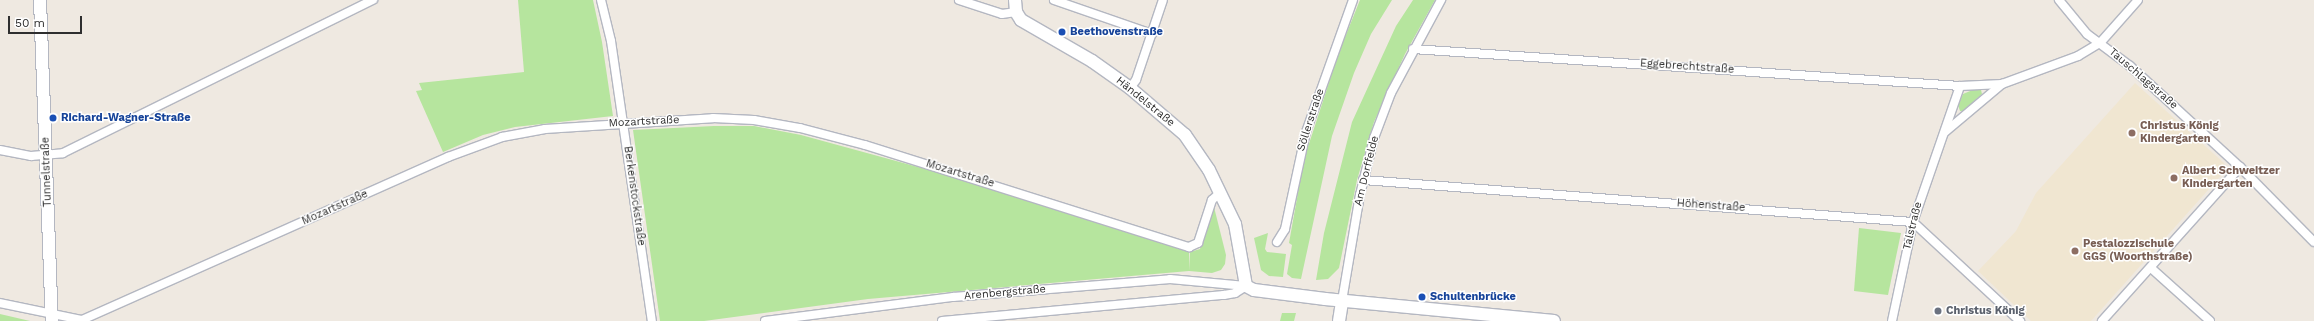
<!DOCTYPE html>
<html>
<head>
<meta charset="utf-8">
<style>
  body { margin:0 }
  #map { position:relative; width:2314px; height:321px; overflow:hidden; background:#efe9e1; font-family:"Work Sans",sans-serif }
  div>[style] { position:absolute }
  .education>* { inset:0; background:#f0e6d1 }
  .green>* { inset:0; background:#b6e59e }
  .roads { filter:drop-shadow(1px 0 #b4b7c1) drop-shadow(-1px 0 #b4b7c1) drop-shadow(0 1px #b4b7c1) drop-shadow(0 -1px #b4b7c1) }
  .street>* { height:8px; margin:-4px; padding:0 4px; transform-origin:4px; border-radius:4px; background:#fff }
  .secondary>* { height:12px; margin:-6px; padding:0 6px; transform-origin:6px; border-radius:6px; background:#fff }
  .dots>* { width:11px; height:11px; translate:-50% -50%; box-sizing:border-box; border:2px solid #fff; border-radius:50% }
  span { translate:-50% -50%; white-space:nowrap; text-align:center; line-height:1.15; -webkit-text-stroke:3px #fff; paint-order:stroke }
  .transit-label { font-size:11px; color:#164399; font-weight:700 }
  .left { translate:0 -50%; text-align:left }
  .street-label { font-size:11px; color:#2e2e2e }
  .education-label { font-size:11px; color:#785e54; font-weight:700 }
  .worship-label { font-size:11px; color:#5b616d; font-weight:700 }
  .scale { position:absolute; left:8px; top:16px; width:74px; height:18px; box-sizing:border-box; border:2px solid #2e2e2e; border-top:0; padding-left:5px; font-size:12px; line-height:14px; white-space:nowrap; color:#2e2e2e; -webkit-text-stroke:3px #fff; paint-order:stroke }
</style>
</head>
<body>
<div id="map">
  <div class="education">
    <i style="clip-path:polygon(2135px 83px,2224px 163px,2226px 170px,2091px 321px,2031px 321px,1978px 271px,2016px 231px,2036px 193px)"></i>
  </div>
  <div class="green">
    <i style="clip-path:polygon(518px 0,593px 0,602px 42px,613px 116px,515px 127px,483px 135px,443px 152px,416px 91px,422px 90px,419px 83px,524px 72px)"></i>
    <i style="clip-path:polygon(1360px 0,1392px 0,1371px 34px,1354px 73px,1332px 136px,1301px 279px,1292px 278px,1287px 274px,1292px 245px,1289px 243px,1304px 159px,1339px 52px)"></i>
    <i style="clip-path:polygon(1413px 0,1435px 0,1405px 54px,1374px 122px,1357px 180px,1339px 268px,1328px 279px,1316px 280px,1324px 233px,1352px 122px,1396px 26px)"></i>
    <i style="clip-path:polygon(1975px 89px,1981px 90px,1982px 94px,1963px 111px,1960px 111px,1958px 105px,1963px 94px)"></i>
    <i style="clip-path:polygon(714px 126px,754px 126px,801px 135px,962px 179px,1189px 251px,1189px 271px,868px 299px,704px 321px,660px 321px,633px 130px)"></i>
    <i style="clip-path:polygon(1214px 207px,1226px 255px,1225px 264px,1221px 270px,1212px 273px,1189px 271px,1190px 252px,1200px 249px)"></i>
    <i style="clip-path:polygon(1859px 228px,1901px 233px,1888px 295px,1854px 291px)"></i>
    <i style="clip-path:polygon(1268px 233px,1265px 249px,1267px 252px,1286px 254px,1283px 277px,1269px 276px,1261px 270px,1254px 238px)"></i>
    <i style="clip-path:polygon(1282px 313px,1296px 313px,1294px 321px,1280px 321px)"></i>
    <i style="clip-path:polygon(0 314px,30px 321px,0 321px)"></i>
  </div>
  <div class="roads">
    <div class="street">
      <i style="left:601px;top:0;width:42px;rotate:76.3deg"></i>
      <i style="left:611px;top:41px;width:283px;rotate:81.7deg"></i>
      <i style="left:959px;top:0;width:45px;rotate:18deg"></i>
      <i style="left:1002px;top:14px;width:14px;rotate:-8deg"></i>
      <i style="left:1054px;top:0;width:104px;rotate:19.1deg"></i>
      <i style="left:2059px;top:0;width:44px;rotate:50.5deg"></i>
      <i style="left:2087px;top:34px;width:54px;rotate:36.7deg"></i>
      <i style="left:2130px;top:66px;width:149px;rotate:42.6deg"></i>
      <i style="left:2240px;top:167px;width:105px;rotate:45.4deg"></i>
      <i style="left:1413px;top:49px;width:548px;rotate:3.87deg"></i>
      <i style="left:1130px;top:88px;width:10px;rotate:-53deg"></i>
      <i style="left:1136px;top:80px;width:84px;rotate:-71.4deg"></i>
      <i style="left:1945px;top:132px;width:75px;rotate:-40.1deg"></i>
      <i style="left:2002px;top:84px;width:81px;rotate:-20.2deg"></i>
      <i style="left:2078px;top:56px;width:26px;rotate:-31deg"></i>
      <i style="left:2100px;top:43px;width:57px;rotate:-48.5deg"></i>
      <i style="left:0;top:150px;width:32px;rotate:11deg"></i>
      <i style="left:31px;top:156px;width:32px;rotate:-5deg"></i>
      <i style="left:63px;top:153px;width:346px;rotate:-26.3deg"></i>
      <i style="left:1363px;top:180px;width:552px;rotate:4.37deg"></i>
      <i style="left:1913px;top:222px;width:146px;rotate:42.8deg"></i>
      <i style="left:1277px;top:242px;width:15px;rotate:-58deg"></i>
      <i style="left:1285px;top:229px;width:99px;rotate:-77.8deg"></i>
      <i style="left:1306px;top:132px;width:140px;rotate:-70.4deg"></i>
      <i style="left:2151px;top:268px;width:79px;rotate:41.9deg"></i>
      <i style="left:1342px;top:301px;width:108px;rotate:-80.4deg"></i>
      <i style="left:1360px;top:195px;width:59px;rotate:-76.2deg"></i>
      <i style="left:1374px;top:138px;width:48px;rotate:-69.3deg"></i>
      <i style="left:1391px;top:93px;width:106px;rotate:-61.7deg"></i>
      <i style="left:0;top:303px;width:84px;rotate:11.7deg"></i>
      <i style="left:82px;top:320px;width:401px;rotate:-24deg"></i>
      <i style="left:448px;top:157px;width:58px;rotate:-20.3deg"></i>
      <i style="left:502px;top:137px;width:44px;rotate:-10.5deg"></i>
      <i style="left:545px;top:129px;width:168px;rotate:-3.7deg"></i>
      <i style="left:713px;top:118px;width:41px;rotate:2.8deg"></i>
      <i style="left:754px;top:120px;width:47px;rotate:9.9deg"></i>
      <i style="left:800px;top:128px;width:67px;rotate:14.7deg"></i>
      <i style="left:865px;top:145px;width:340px;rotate:17.5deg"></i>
      <i style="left:1189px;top:247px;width:10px;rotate:-24deg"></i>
      <i style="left:1198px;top:243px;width:45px;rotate:-72deg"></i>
      <i style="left:1212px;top:200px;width:12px;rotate:-42deg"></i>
      <i style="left:765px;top:321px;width:190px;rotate:-7.3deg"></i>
      <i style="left:953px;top:297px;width:218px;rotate:-4.7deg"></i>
      <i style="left:1170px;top:279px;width:76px;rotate:5.3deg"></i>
      <i style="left:942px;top:321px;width:283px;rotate:-5.3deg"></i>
      <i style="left:1224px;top:295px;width:11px;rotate:-10deg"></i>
      <i style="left:1235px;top:293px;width:13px;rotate:-32deg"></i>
      <i style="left:1892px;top:321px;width:101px;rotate:-78deg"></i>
      <i style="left:1913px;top:222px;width:144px;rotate:-70.9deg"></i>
      <i style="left:1960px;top:86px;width:42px;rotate:-2.7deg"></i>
      <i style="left:2102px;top:321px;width:207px;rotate:-48.1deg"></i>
    </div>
    <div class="secondary">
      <i style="left:40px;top:0;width:321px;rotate:87.9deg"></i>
      <i style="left:1015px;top:0;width:12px;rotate:85deg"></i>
      <i style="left:1016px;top:12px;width:9px;rotate:58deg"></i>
      <i style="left:1021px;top:20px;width:82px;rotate:30deg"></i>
      <i style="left:1092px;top:61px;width:47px;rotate:35.4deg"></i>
      <i style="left:1130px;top:88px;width:72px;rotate:40.5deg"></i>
      <i style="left:1185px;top:135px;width:42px;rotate:55.6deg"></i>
      <i style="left:1209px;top:170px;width:60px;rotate:64.3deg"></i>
      <i style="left:1235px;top:224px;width:63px;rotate:79.9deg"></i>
      <i style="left:1246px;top:286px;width:9px;rotate:27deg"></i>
      <i style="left:1254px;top:290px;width:72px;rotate:7.2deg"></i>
      <i style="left:1325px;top:299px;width:230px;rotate:5.5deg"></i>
      <i style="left:1339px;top:321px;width:20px;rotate:-81deg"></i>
    </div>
  </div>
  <div class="dots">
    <i style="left:1062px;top:32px;background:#1a4fb4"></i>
    <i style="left:53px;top:118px;background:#1a4fb4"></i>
    <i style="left:2132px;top:133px;background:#8d6e63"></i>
    <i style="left:2174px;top:178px;background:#8d6e63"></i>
    <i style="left:2075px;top:251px;background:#8d6e63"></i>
    <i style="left:1422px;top:297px;background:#1a4fb4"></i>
    <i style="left:1938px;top:311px;background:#6b7280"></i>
  </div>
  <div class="transit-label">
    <span class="left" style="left:1070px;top:32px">Beethovenstraße</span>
    <span class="left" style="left:61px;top:118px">Richard-Wagner-Straße</span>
    <span class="left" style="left:1430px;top:297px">Schultenbrücke</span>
  </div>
  <div class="street-label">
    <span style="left:1687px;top:67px;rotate:4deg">Eggebrechtstraße</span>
    <span style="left:2143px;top:79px;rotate:41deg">Tauschlagstraße</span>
    <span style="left:1145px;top:102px;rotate:39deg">Händelstraße</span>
    <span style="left:1311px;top:120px;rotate:-72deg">Söllerstraße</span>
    <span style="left:644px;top:122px;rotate:-3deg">Mozartstraße</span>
    <span style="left:1367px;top:171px;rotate:-76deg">Am Dorffelde</span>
    <span style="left:47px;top:172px;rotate:-92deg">Tunnelstraße</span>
    <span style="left:960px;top:174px;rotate:17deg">Mozartstraße</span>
    <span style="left:634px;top:196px;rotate:82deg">Berkenstockstraße</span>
    <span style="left:1711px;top:206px;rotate:4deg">Höhenstraße</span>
    <span style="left:335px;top:208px;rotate:-24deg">Mozartstraße</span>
    <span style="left:1913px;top:226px;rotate:-76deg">Talstraße</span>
    <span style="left:1005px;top:293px;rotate:-5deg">Arenbergstraße</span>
  </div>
  <div class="education-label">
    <span class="left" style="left:2140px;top:133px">Christus König<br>Kindergarten</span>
    <span class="left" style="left:2182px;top:178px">Albert Schweitzer<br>Kindergarten</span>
    <span class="left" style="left:2083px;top:251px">Pestalozzischule<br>GGS (Woorthstraße)</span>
  </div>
  <div class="worship-label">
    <span class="left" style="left:1946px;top:311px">Christus König</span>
  </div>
  <div class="scale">50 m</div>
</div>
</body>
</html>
